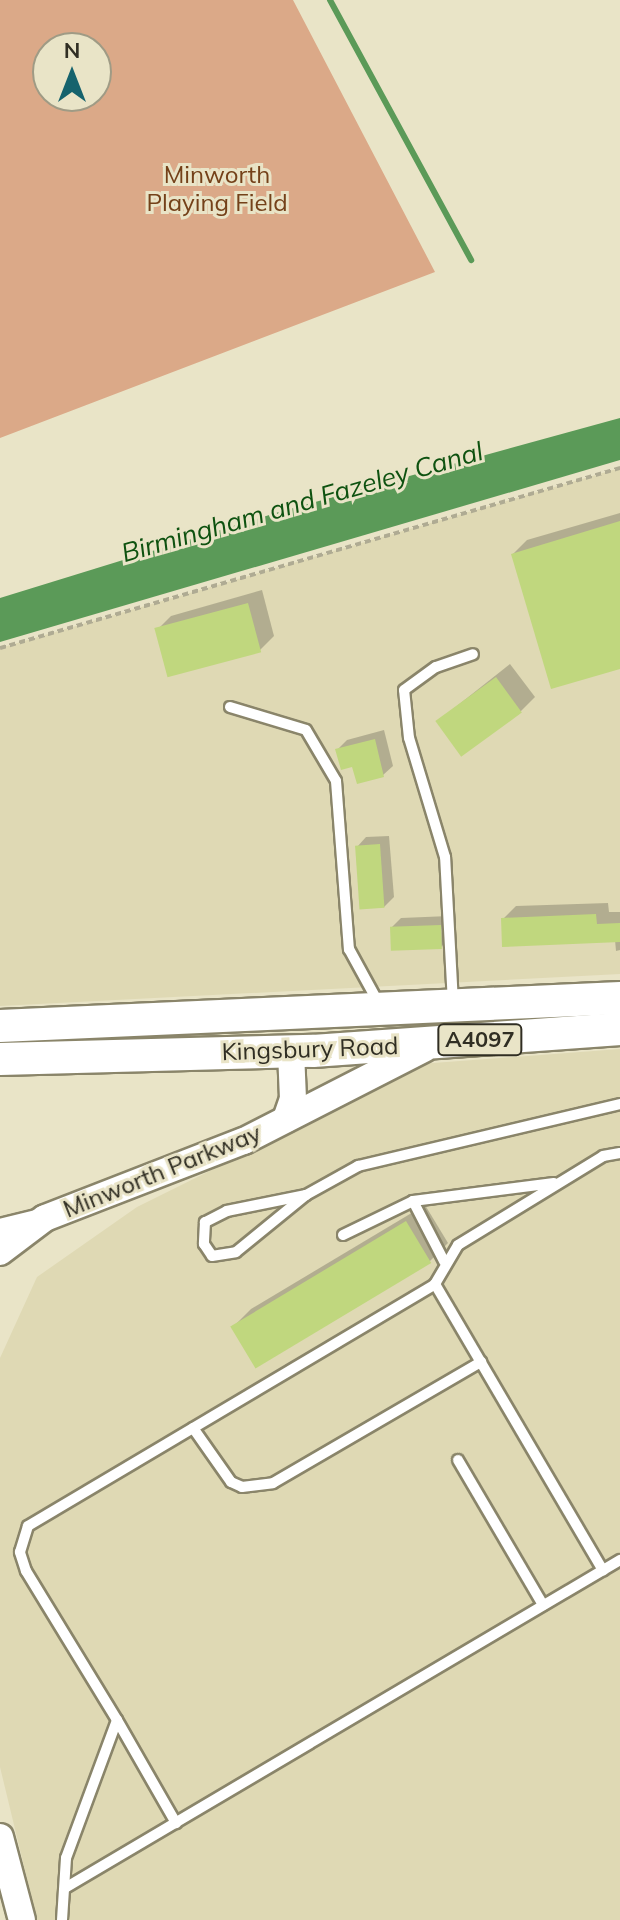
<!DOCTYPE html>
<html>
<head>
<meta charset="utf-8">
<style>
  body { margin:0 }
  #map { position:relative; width:620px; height:1920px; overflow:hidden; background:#e9e4c7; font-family:Mulish,sans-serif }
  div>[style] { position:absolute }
  .built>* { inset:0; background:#dfd9b4 }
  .green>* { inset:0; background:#dba988 }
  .water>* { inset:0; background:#5b9a58 }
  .shadow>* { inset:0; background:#0003 }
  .stream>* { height:6px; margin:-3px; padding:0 3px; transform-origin:3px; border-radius:3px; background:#5b9a58 }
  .building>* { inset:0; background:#c0d77e; transform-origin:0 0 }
  .path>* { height:4px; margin-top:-2px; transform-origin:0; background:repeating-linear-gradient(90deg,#afab93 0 6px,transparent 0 10px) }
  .roads { filter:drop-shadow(2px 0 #8a856a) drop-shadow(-2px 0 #8a856a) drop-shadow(0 2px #8a856a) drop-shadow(0 -2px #8a856a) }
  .service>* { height:10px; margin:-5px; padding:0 5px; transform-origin:5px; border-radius:5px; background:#fff }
  .minor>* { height:20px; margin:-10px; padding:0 10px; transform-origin:10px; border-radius:10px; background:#fff }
  .tertiary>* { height:26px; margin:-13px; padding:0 13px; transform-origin:13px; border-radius:13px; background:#fff }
  .primary>* { height:32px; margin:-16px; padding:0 16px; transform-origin:16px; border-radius:16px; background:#fff }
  span { translate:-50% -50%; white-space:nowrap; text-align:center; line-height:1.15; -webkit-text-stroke:6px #e9e4c7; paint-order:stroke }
  .shield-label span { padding:2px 6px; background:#e9e4c7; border:2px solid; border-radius:6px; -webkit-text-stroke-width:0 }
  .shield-label { font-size:22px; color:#302e23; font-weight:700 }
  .park-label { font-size:24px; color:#744119 }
  .street-label { font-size:24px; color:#302e23 }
  .water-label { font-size:26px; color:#0e5210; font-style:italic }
  .north { position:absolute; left:32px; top:32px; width:80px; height:80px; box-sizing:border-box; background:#e9e4c7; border:2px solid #9f9b85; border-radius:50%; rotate:0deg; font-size:22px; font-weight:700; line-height:32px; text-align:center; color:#302e23 }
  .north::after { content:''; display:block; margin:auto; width:28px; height:36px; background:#16636d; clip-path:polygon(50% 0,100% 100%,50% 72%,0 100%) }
</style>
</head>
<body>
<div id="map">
  <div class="built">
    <i style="clip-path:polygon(620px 468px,620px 974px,0 1006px,0 648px)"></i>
    <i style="clip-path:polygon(620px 1049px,620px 1920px,37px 1920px,0 1767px,0 1358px,37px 1277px,137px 1207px,262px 1145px,393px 1066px)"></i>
  </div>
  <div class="green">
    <i style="clip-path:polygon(evenodd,0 0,293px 0,435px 272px,0 438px,0 0,48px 48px,96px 48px,96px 96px,48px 96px,48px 48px)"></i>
  </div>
  <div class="water">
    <i style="clip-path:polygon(620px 418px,620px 460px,0 642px,0 598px,279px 512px)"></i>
  </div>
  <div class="shadow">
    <i style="clip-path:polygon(620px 513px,620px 667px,513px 554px,527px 540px)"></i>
    <i style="clip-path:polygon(262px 590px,274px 636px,260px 650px,157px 630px,171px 616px)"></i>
    <i style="clip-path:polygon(510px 664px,535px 697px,521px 711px,438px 721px)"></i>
    <i style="clip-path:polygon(384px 730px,393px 766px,383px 775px,353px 764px,337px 750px,347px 740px)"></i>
    <i style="clip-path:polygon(389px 836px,394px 897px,384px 907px,357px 847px,366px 837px)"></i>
    <i style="clip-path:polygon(608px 903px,609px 912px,620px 912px,620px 950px,616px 951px,615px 940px,503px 919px,516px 906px)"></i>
    <i style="clip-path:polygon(449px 916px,451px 937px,441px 947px,392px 927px,401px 918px)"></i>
    <i style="clip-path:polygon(425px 1205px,448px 1243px,430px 1261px,256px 1365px,233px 1327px,251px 1309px)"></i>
  </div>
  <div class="stream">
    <i style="left:330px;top:0;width:296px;rotate:61.5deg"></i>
  </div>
  <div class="building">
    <i style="clip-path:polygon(620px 521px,620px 669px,551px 689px,511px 554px)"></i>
    <i style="left:248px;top:603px;width:51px;height:97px;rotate:75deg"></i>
    <i style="left:496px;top:677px;width:44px;height:75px;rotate:54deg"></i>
    <i style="clip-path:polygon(375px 739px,384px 777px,357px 784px,352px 767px,341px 770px,335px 749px)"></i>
    <i style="left:380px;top:844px;width:64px;height:25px;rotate:86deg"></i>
    <i style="clip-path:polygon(596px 914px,597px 924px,620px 923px,620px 942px,502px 947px,501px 918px)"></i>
    <i style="left:441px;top:925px;width:24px;height:51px;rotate:88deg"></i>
    <i style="left:406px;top:1221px;width:49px;height:205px;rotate:59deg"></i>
  </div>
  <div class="path">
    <i style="left:0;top:648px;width:646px;rotate:-16.19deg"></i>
  </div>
  <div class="roads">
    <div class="service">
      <i style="left:230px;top:707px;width:79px;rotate:16.8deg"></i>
      <i style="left:306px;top:730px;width:59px;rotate:59.5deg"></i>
      <i style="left:336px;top:781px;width:169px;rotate:85.6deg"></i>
      <i style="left:349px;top:949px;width:60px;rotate:61.3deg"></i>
      <i style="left:453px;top:1003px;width:146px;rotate:-93.1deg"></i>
      <i style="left:445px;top:857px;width:124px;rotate:-106.8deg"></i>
      <i style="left:409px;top:738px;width:48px;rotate:-95.9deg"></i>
      <i style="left:404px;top:690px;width:39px;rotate:-36deg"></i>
      <i style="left:436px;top:667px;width:39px;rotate:-19deg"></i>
      <i style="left:306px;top:1195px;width:81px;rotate:168.6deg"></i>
      <i style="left:227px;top:1211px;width:25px;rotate:153deg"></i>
      <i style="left:205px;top:1222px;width:22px;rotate:93deg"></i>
      <i style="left:204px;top:1244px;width:14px;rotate:56deg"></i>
      <i style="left:212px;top:1256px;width:24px;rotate:-9deg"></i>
      <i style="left:236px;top:1252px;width:90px;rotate:-39.2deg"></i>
      <i style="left:306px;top:1195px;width:60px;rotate:-29.1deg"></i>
      <i style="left:358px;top:1166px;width:269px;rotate:-13.3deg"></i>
      <i style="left:413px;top:1201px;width:142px;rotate:-7.3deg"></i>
      <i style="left:343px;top:1235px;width:78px;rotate:-25.9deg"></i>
      <i style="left:413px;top:1201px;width:68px;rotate:62.7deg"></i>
      <i style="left:435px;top:1284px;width:332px;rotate:59.6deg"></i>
      <i style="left:193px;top:1428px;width:66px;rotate:54.9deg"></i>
      <i style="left:231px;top:1482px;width:12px;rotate:24deg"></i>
      <i style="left:242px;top:1487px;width:31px;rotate:-7deg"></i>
      <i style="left:273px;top:1483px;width:241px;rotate:-30.2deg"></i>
      <i style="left:458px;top:1460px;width:168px;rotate:59.6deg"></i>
      <i style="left:117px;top:1720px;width:119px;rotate:60.2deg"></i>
      <i style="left:65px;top:1888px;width:645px;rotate:-30.58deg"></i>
      <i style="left:62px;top:1920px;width:62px;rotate:-86.3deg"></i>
      <i style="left:66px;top:1858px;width:147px;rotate:-69.7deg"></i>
      <i style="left:117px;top:1720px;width:175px;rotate:-121.4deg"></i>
      <i style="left:26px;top:1571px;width:20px;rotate:-108deg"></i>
      <i style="left:20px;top:1552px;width:27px;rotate:-73deg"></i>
      <i style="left:28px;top:1526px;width:474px;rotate:-30.7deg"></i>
      <i style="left:435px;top:1284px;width:45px;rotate:-59.5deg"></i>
      <i style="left:458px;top:1245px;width:170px;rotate:-31.5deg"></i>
      <i style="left:603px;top:1156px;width:17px;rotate:-10deg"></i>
    </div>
    <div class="minor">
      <i style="left:0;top:1229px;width:42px;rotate:-13.7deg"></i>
    </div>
    <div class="tertiary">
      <i style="left:286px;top:1119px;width:21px;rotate:-71deg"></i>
      <i style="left:293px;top:1099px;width:48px;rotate:-92.4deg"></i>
      <i style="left:0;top:1252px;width:56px;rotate:-37.1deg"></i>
      <i style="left:45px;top:1218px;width:213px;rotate:-21.2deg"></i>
      <i style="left:244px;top:1141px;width:202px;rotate:-27.1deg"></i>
      <i style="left:0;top:1837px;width:86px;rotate:75.2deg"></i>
    </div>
    <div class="primary">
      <i style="left:0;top:1026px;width:621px;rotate:-2.59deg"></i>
      <i style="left:0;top:1059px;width:313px;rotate:-1.5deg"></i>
      <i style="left:313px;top:1051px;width:308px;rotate:-4.1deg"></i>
    </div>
  </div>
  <div class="shield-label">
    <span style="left:480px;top:1040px">A4097</span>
  </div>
  <div class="park-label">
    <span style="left:217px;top:189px">Minworth<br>Playing Field</span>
  </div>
  <div class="street-label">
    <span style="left:310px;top:1049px;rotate:-2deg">Kingsbury Road</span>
    <span style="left:162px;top:1171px;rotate:-22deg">Minworth Parkway</span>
  </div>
  <div class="water-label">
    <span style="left:302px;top:502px;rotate:-16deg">Birmingham and Fazeley Canal</span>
  </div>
  <div class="north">N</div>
</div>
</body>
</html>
